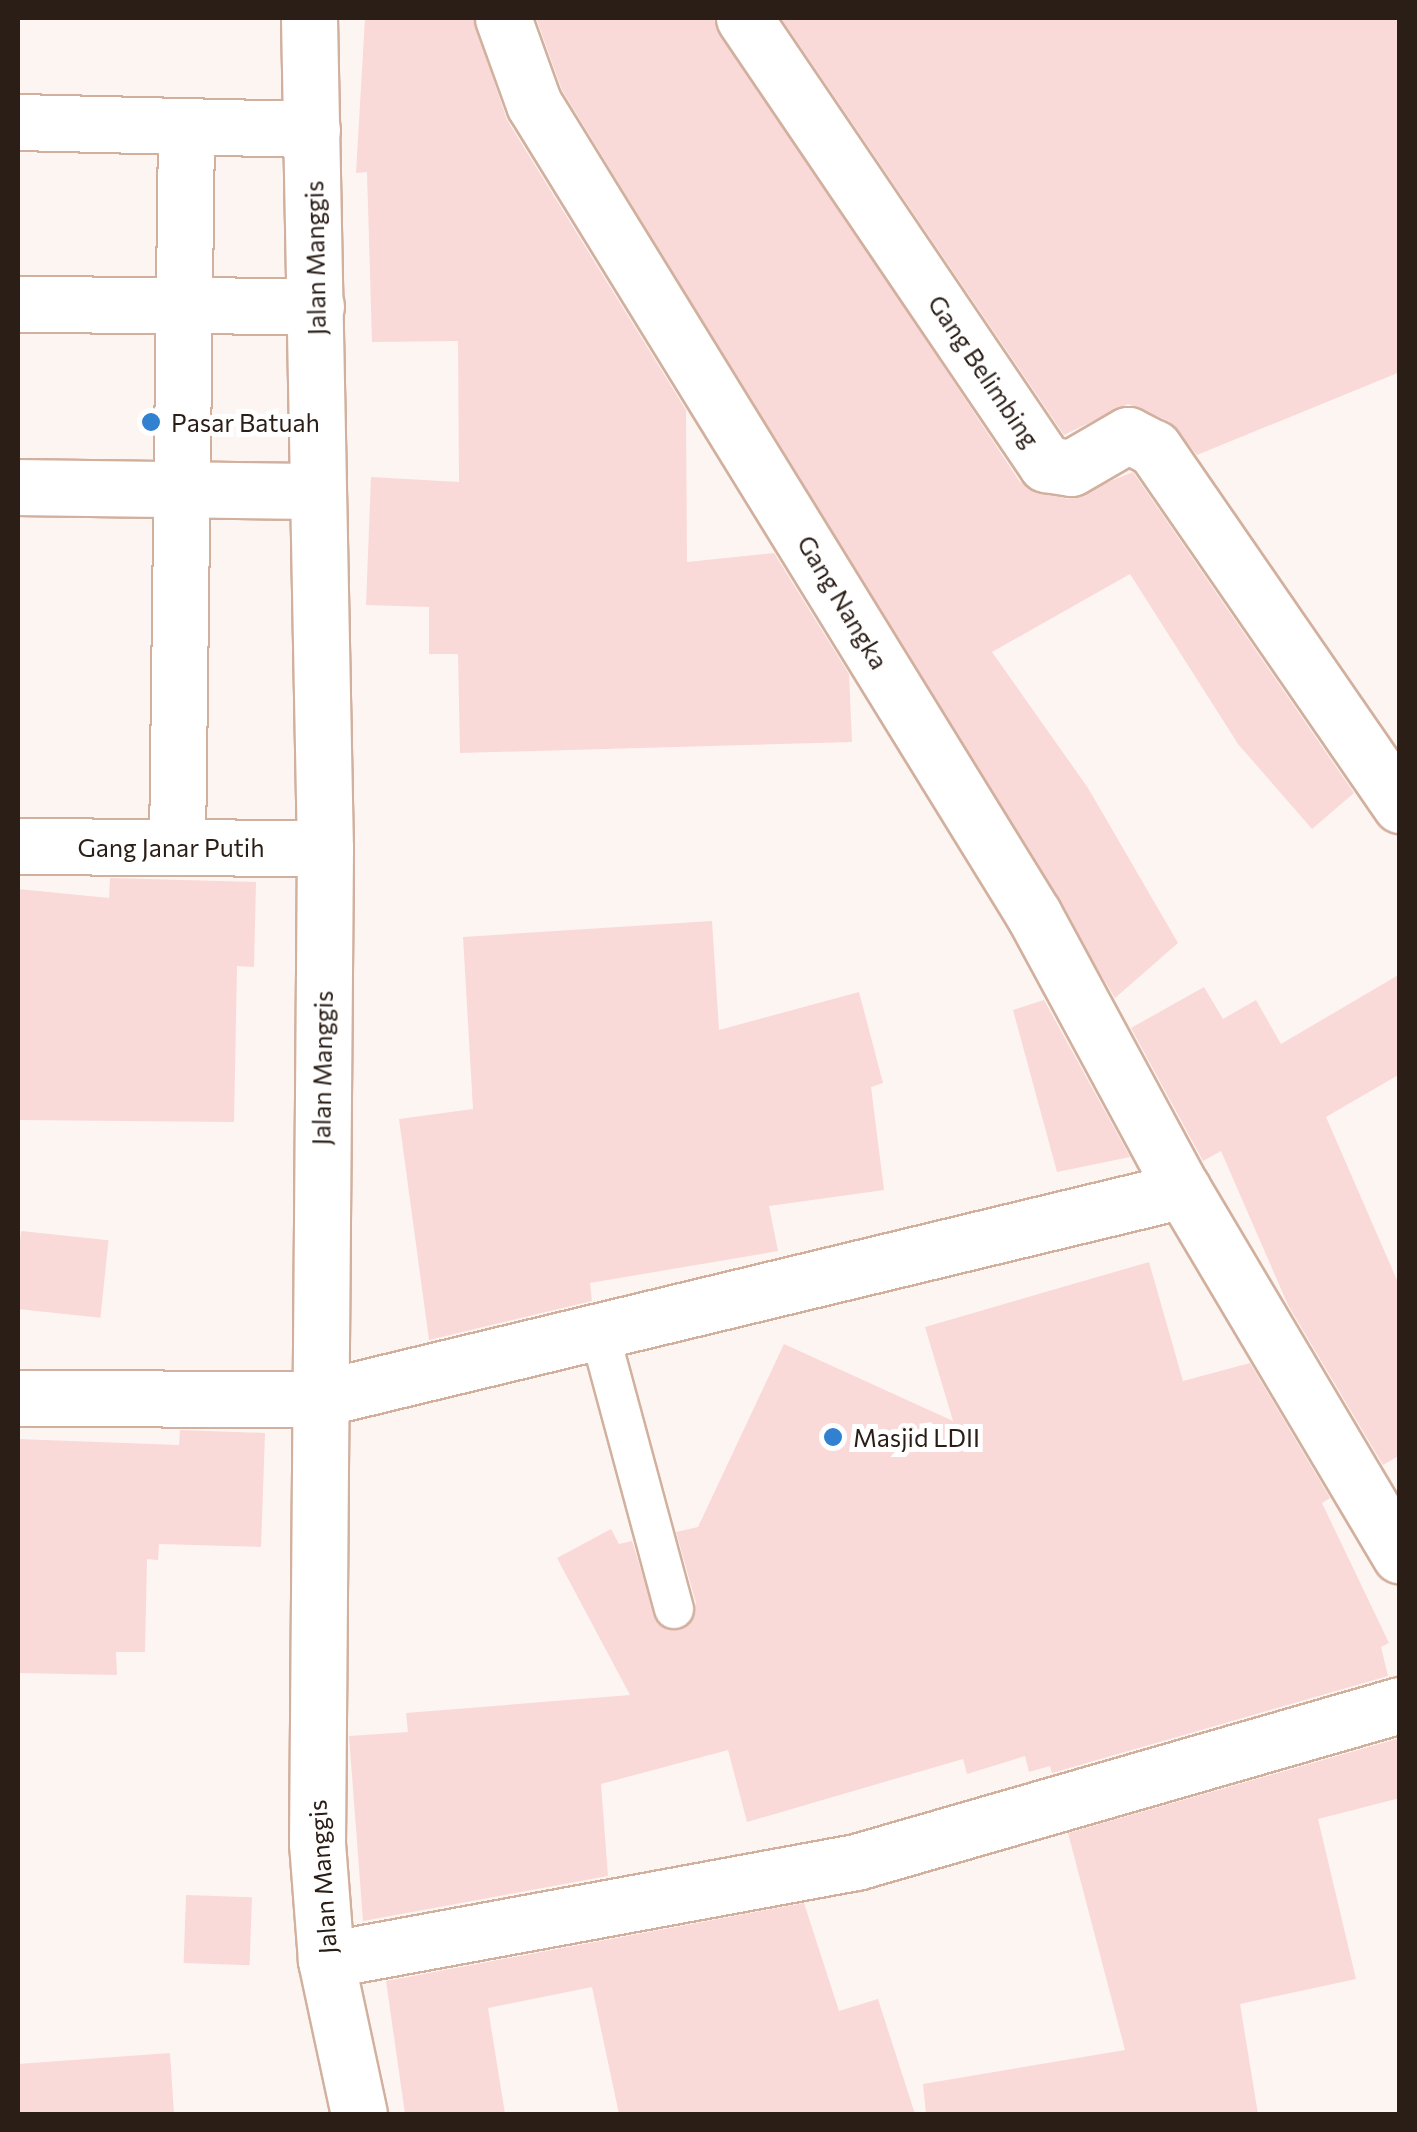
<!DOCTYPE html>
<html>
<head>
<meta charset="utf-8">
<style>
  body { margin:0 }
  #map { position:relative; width:1417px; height:2132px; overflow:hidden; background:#fdf5f2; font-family:Commissioner,sans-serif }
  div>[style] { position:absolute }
  .building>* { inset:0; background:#fad9d9; transform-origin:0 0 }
  .roads { filter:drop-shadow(2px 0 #d2b09e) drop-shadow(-2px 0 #d2b09e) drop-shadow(0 2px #d2b09e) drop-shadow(0 -2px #d2b09e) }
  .lane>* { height:38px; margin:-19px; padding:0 19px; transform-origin:19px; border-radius:19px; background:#fff }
  .street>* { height:55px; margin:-27.5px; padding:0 27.5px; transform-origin:27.5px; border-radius:27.5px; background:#fff }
  .secondary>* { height:55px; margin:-27.5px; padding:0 27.5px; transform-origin:27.5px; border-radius:27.5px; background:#fff }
  .dots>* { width:28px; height:28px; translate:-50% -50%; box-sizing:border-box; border:5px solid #fff; border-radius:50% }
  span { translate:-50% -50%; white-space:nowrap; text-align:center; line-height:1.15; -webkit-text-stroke:10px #fff; paint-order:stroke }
  .street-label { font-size:25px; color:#2b1e17 }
  .poi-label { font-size:25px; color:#2b1e17 }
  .left { translate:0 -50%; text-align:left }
  .frame { position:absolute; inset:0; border:20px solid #2b1e17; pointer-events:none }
</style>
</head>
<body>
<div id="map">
  <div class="building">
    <i style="clip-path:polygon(365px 18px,473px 18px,507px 120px,686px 410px,687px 562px,774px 553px,849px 674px,852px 742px,460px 753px,458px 654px,429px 654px,429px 607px,366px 605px,371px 477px,459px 482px,458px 341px,372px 342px,367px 172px,356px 173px)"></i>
    <i style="clip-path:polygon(536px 18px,713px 18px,1020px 482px,1067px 499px,1133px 472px,1354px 793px,1312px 829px,1238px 744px,1130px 574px,992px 652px,1088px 788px,1178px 943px,1115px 998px,562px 90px)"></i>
    <i style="clip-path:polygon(781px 18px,1400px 18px,1400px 372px,1197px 455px,1169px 421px,1128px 404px,1064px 435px)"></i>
    <i style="clip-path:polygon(110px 878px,256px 882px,254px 967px,237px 966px,234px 1122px,18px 1120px,18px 889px,109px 898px)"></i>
    <i style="clip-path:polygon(712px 921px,719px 1030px,859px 992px,883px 1083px,871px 1087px,884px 1190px,769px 1206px,778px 1251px,590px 1283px,592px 1301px,429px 1340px,399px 1119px,473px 1109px,463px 937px)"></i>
    <i style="clip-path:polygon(1400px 974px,1400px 1074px,1326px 1117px,1400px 1287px,1400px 1455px,1383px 1465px,1288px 1305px,1221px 1151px,1203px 1161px,1131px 1028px,1204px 987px,1223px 1019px,1256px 1000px,1281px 1044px)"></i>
    <i style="clip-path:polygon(1044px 1000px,1130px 1157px,1057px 1172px,1013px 1010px)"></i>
    <i style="left:21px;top:1231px;width:88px;height:78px;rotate:6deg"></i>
    <i style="clip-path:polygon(1149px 1262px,1183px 1381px,1250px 1363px,1330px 1498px,1322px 1503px,1389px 1643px,1381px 1647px,1388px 1676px,1052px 1773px,1050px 1766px,1029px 1772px,1025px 1756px,967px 1774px,963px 1759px,747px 1822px,728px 1750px,601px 1784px,608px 1876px,363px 1921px,349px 1736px,408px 1732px,406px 1713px,630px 1695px,557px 1558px,611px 1529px,619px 1544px,632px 1541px,658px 1624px,689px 1625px,696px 1603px,676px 1532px,698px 1527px,784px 1344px,953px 1421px,925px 1327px)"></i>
    <i style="clip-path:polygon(180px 1430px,265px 1433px,261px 1547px,159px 1544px,158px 1560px,147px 1559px,145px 1652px,116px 1652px,117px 1675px,18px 1673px,18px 1439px,179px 1445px)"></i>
    <i style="clip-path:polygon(1400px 1738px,1400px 1798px,1318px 1819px,1356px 1979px,1240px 2004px,1258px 2114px,926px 2114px,923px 2084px,1125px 2050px,1068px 1833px)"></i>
    <i style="left:186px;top:1895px;width:66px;height:68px;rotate:2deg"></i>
    <i style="clip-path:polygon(804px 1903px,839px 2011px,878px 1999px,915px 2114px,619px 2114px,592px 1987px,488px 2008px,505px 2114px,405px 2114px,386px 1981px)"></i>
    <i style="clip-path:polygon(170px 2053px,174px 2114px,18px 2114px,18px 2064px)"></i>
  </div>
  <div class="roads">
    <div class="lane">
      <i style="left:599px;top:1331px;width:288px;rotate:74.9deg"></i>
    </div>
    <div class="street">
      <i style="left:503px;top:18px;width:91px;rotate:70.2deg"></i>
      <i style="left:534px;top:104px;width:953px;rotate:58.35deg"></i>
      <i style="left:1034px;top:915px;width:313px;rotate:61.6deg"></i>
      <i style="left:744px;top:18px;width:539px;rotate:55.9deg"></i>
      <i style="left:1046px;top:464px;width:25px;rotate:9deg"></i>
      <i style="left:1071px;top:468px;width:66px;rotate:-30.1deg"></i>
      <i style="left:1128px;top:435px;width:29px;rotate:27deg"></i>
      <i style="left:1154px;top:448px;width:434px;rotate:55.4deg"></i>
      <i style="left:18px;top:122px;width:294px;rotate:1.4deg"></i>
      <i style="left:18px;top:304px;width:298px;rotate:0.4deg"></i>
      <i style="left:18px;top:487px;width:300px;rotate:0.8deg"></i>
      <i style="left:18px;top:846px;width:307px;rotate:0.4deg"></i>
      <i style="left:177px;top:846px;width:720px;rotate:-89.28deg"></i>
      <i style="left:18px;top:1398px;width:300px;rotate:0.2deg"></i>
      <i style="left:318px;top:1399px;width:890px;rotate:-13.58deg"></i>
      <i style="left:1183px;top:1190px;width:425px;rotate:59.3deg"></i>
      <i style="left:326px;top:1960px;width:539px;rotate:-10.48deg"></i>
      <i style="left:856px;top:1862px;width:566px;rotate:-16.1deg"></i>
    </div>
    <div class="secondary">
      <i style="left:309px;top:18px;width:830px;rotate:88.9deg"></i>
      <i style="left:325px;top:848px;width:995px;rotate:90.46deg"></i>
      <i style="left:317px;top:1843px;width:117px;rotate:85.6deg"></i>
      <i style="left:326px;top:1960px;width:157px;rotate:77.9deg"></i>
    </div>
  </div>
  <div class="dots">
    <i style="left:151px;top:422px;background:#3280d0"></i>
    <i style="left:833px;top:1437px;background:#3280d0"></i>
  </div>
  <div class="street-label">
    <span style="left:315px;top:258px;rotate:-91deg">Jalan Manggis</span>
    <span style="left:984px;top:371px;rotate:56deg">Gang Belimbing</span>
    <span style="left:843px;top:602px;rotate:59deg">Gang Nangka</span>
    <span style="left:171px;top:847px">Gang Janar Putih</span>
    <span style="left:322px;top:1068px;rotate:-89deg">Jalan Manggis</span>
    <span style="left:322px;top:1877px;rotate:-94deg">Jalan Manggis</span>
  </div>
  <div class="poi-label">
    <span class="left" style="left:171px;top:422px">Pasar Batuah</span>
    <span class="left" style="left:853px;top:1437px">Masjid LDII</span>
  </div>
  <div class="frame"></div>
</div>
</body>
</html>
